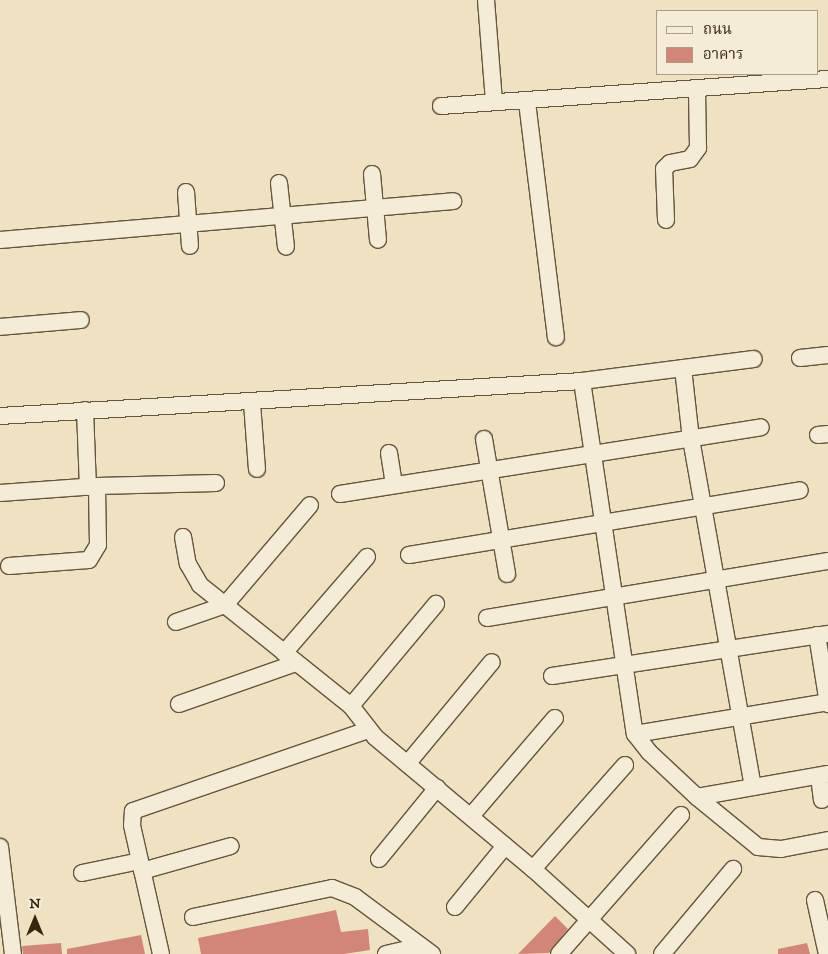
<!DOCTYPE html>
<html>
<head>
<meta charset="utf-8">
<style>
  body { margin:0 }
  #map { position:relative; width:828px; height:954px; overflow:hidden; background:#efe2c3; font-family:"IM FELL DW Pica","Noto Serif Thai",serif }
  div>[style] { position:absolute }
  .building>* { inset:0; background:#d28679 }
  .roads { filter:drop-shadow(1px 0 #66553b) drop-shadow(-1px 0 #66553b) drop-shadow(0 1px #66553b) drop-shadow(0 -1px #66553b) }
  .minor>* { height:16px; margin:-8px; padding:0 8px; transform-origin:8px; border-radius:8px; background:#f5ecd8 }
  span { translate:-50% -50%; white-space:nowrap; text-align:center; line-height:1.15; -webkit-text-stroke:4px #f5ecd8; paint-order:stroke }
  .legend { position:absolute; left:656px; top:10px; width:162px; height:65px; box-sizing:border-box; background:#f5ecd8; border:1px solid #aa9d87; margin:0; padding:6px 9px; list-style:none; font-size:15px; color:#39260e }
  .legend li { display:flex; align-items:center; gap:10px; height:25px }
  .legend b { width:25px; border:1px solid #aa9d87 }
  .north { position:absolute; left:10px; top:894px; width:50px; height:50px; -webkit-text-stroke:4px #f5ecd8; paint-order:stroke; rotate:0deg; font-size:14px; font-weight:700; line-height:20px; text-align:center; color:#39260e }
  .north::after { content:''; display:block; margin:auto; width:18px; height:22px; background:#39260e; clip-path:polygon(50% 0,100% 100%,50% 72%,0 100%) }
</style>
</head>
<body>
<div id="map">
  <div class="building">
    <i style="clip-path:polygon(336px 910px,341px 932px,368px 929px,370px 950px,344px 954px,201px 954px,198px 938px)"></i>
    <i style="clip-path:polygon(555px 916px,568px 929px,549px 953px,518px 954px)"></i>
    <i style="clip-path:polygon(141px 935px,145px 954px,67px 954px,67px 949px)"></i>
    <i style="clip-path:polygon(61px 943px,62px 954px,23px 954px,22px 946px)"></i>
    <i style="clip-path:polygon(807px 943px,810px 954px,778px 954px,778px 949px)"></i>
  </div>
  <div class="roads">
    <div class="minor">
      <i style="left:486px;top:0;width:101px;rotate:85.5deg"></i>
      <i style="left:527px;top:102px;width:237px;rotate:83deg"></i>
      <i style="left:441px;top:106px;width:388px;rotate:-4deg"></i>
      <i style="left:372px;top:174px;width:66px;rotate:84.8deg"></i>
      <i style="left:279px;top:183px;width:64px;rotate:83.8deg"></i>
      <i style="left:186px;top:192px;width:54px;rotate:85.8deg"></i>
      <i style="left:666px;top:220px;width:51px;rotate:-92.2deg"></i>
      <i style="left:664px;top:169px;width:8px;rotate:-45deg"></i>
      <i style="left:670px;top:163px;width:20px;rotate:-11deg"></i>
      <i style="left:690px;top:159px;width:14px;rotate:-54deg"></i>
      <i style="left:698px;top:148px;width:59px;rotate:-91deg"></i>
      <i style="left:0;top:240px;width:455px;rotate:-4.9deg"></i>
      <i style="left:0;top:327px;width:81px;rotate:-4.9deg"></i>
      <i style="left:800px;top:358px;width:28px;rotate:-6deg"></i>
      <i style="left:683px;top:368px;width:71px;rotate:83.6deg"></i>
      <i style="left:691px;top:439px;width:353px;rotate:79.9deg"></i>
      <i style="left:582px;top:381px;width:357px;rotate:81.5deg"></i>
      <i style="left:635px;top:734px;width:23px;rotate:52deg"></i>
      <i style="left:649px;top:752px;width:66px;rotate:43.2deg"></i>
      <i style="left:697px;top:797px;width:79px;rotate:39.3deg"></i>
      <i style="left:758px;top:847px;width:23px;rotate:5deg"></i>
      <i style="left:781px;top:849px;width:48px;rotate:-10.8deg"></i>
      <i style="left:252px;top:403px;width:66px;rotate:85.7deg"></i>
      <i style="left:85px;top:410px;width:77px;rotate:87.8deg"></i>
      <i style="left:0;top:416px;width:583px;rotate:-3.44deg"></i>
      <i style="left:582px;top:381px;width:173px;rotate:-7.3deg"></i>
      <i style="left:818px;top:435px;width:10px;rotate:-6deg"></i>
      <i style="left:484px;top:439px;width:137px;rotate:80.3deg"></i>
      <i style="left:389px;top:453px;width:32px;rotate:81deg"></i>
      <i style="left:0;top:493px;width:97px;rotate:-4.1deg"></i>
      <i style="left:97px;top:486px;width:119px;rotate:-1.4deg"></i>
      <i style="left:340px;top:494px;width:426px;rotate:-9deg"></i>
      <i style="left:183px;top:537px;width:27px;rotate:80deg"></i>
      <i style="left:188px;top:564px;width:24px;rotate:60deg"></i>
      <i style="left:200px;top:585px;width:193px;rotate:38.7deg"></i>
      <i style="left:351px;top:706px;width:39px;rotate:52deg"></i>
      <i style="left:375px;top:737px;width:206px;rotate:39.9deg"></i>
      <i style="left:533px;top:869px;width:127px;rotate:42.1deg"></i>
      <i style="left:409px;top:555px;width:396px;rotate:-9.4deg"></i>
      <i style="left:9px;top:566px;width:80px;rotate:-4.3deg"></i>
      <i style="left:89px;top:560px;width:17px;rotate:-59deg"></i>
      <i style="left:98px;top:545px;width:59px;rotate:-91deg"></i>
      <i style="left:487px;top:618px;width:346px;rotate:-9.5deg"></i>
      <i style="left:176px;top:622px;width:52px;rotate:-19.1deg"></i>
      <i style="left:225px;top:605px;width:131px;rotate:-49.6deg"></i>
      <i style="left:817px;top:635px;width:70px;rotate:80.9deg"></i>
      <i style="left:284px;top:653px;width:127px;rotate:-49.2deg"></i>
      <i style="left:552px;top:676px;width:279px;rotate:-8.7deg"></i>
      <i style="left:179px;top:704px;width:124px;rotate:-19.3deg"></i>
      <i style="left:351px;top:706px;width:133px;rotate:-50.2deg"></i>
      <i style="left:635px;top:734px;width:196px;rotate:-9.4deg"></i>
      <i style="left:408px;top:763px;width:131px;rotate:-50.3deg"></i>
      <i style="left:819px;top:776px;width:24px;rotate:83deg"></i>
      <i style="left:697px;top:797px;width:133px;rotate:-10deg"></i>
      <i style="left:471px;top:816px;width:129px;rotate:-49.4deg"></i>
      <i style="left:0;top:847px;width:108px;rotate:83.1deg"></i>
      <i style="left:379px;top:859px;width:92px;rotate:-50.8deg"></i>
      <i style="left:533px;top:869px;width:139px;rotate:-48.5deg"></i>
      <i style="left:142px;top:871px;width:92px;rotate:-15.7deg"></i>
      <i style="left:82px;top:873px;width:59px;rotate:-11.7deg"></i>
      <i style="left:815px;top:900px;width:55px;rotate:77.5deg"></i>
      <i style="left:455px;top:907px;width:79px;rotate:-50.7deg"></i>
      <i style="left:193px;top:917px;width:142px;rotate:-11.8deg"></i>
      <i style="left:332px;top:888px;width:25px;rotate:21deg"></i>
      <i style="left:355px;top:897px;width:96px;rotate:36.5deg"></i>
      <i style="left:161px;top:954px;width:132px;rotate:-102.7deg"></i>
      <i style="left:132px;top:825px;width:14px;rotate:-86deg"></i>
      <i style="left:133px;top:811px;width:249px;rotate:-19deg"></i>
      <i style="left:386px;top:954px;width:35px;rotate:-13deg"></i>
      <i style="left:559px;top:954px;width:185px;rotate:-48.7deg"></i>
      <i style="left:662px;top:954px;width:111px;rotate:-50.1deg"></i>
    </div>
  </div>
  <ul class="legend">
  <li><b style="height:6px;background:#f5ecd8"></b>ถนน</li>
  <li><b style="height:14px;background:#d28679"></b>อาคาร</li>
  </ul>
  <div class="north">N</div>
</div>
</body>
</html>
